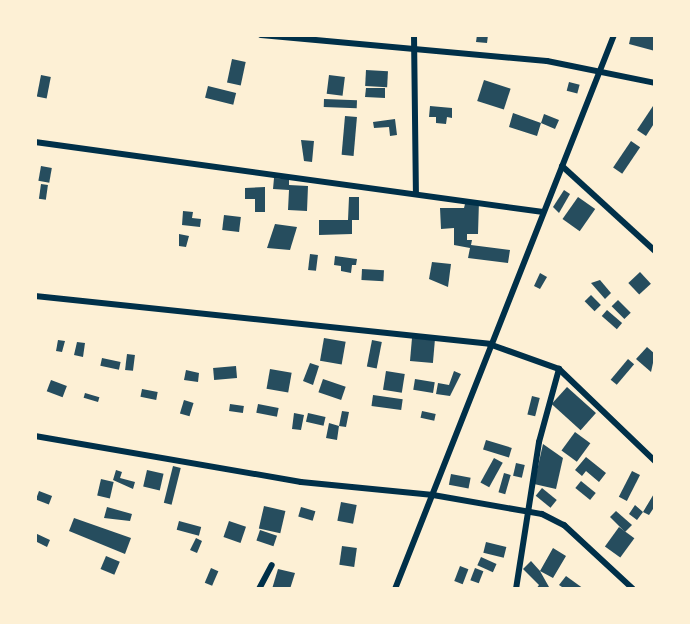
<!DOCTYPE html>
<html>
<head>
<meta charset="utf-8">
<style>
  body { margin:0 }
  #map { position:relative; width:690px; height:624px; overflow:hidden; background:#fdf0d5; font-family:"DejaVu Sans",sans-serif }
  div>[style] { position:absolute }
  .building>* { inset:0; background:#264d5e; transform-origin:0 0 }
  .minor>* { height:6px; margin:-3px; padding:0 3px; transform-origin:3px; border-radius:3px; background:#003049 }
  span { translate:-50% -50%; white-space:nowrap; text-align:center; line-height:1.15; -webkit-text-stroke:5px #fdf0d5; paint-order:stroke }
  .frame { position:absolute; inset:0; border:37px solid #fdf0d5; pointer-events:none }
</style>
</head>
<body>
<div id="map">
  <div class="building">
    <i style="clip-path:polygon(477px 35px,488px 35px,487px 43px,476px 42px)"></i>
    <i style="clip-path:polygon(631px 35px,655px 35px,655px 51px,629px 44px)"></i>
    <i style="left:232px;top:59px;width:14px;height:24px;rotate:12deg"></i>
    <i style="left:366px;top:70px;width:22px;height:16px;rotate:3deg"></i>
    <i style="left:41px;top:75px;width:10px;height:22px;rotate:11deg"></i>
    <i style="left:329px;top:75px;width:16px;height:19px;rotate:7deg"></i>
    <i style="left:484px;top:80px;width:28px;height:22px;rotate:18deg"></i>
    <i style="left:569px;top:82px;width:11px;height:9px;rotate:15deg"></i>
    <i style="left:208px;top:86px;width:29px;height:12px;rotate:14deg"></i>
    <i style="clip-path:polygon(366px 88px,385px 88px,385px 98px,365px 97px)"></i>
    <i style="left:324px;top:99px;width:33px;height:8px;rotate:2deg"></i>
    <i style="clip-path:polygon(655px 103px,655px 122px,646px 136px,637px 130px)"></i>
    <i style="clip-path:polygon(430px 106px,452px 108px,452px 118px,447px 117px,446px 124px,436px 123px,436px 117px,429px 117px)"></i>
    <i style="clip-path:polygon(513px 113px,541px 123px,544px 114px,559px 120px,555px 129px,541px 123px,537px 136px,509px 127px)"></i>
    <i style="left:345px;top:116px;width:12px;height:39px;rotate:5deg"></i>
    <i style="clip-path:polygon(395px 119px,397px 135px,390px 136px,389px 127px,374px 128px,373px 122px)"></i>
    <i style="clip-path:polygon(301px 140px,314px 141px,312px 162px,304px 161px)"></i>
    <i style="left:631px;top:141px;width:11px;height:32px;rotate:34deg"></i>
    <i style="left:41px;top:166px;width:11px;height:15px;rotate:10deg"></i>
    <i style="clip-path:polygon(274px 178px,289px 179px,289px 185px,308px 186px,307px 211px,288px 210px,289px 190px,273px 189px)"></i>
    <i style="left:41px;top:184px;width:7px;height:15px;rotate:8deg"></i>
    <i style="clip-path:polygon(265px 187px,265px 212px,255px 212px,255px 199px,245px 199px,245px 188px)"></i>
    <i style="clip-path:polygon(564px 190px,570px 194px,559px 213px,553px 207px)"></i>
    <i style="clip-path:polygon(349px 197px,359px 197px,359px 220px,352px 220px,352px 234px,319px 235px,319px 220px,348px 220px)"></i>
    <i style="left:578px;top:197px;width:21px;height:27px;rotate:35deg"></i>
    <i style="clip-path:polygon(466px 200px,479px 201px,478px 234px,467px 234px,467px 240px,472px 240px,471px 245px,510px 250px,508px 263px,468px 258px,470px 248px,454px 245px,454px 228px,441px 229px,440px 208px,464px 208px)"></i>
    <i style="clip-path:polygon(183px 211px,193px 212px,192px 218px,201px 219px,200px 227px,182px 225px)"></i>
    <i style="left:224px;top:215px;width:17px;height:15px;rotate:7deg"></i>
    <i style="clip-path:polygon(275px 224px,297px 227px,290px 250px,267px 248px)"></i>
    <i style="clip-path:polygon(179px 234px,189px 236px,186px 247px,179px 246px)"></i>
    <i style="left:310px;top:254px;width:8px;height:16px;rotate:7deg"></i>
    <i style="clip-path:polygon(335px 256px,357px 259px,356px 265px,352px 265px,351px 273px,341px 271px,341px 266px,334px 265px)"></i>
    <i style="clip-path:polygon(432px 262px,451px 264px,448px 287px,429px 279px)"></i>
    <i style="left:362px;top:269px;width:22px;height:11px;rotate:3deg"></i>
    <i style="left:640px;top:272px;width:16px;height:16px;rotate:47deg"></i>
    <i style="clip-path:polygon(540px 273px,547px 277px,540px 289px,534px 286px)"></i>
    <i style="clip-path:polygon(600px 280px,611px 293px,605px 299px,591px 283px)"></i>
    <i style="left:591px;top:295px;width:14px;height:9px;rotate:45deg"></i>
    <i style="left:618px;top:300px;width:18px;height:9px;rotate:45deg"></i>
    <i style="left:607px;top:310px;width:20px;height:8px;rotate:41deg"></i>
    <i style="left:324px;top:338px;width:22px;height:23px;rotate:10deg"></i>
    <i style="left:412px;top:338px;width:23px;height:23px;rotate:5deg"></i>
    <i style="clip-path:polygon(58px 340px,65px 341px,62px 352px,56px 351px)"></i>
    <i style="left:372px;top:340px;width:10px;height:27px;rotate:11deg"></i>
    <i style="clip-path:polygon(77px 342px,85px 343px,83px 357px,74px 355px)"></i>
    <i style="clip-path:polygon(647px 347px,655px 354px,651px 372px,636px 359px)"></i>
    <i style="left:127px;top:354px;width:8px;height:16px;rotate:7deg"></i>
    <i style="left:102px;top:358px;width:19px;height:8px;rotate:12deg"></i>
    <i style="left:628px;top:359px;width:8px;height:27px;rotate:40deg"></i>
    <i style="clip-path:polygon(310px 363px,319px 366px,313px 385px,303px 381px)"></i>
    <i style="left:236px;top:366px;width:12px;height:23px;rotate:85deg"></i>
    <i style="left:270px;top:369px;width:22px;height:20px;rotate:10deg"></i>
    <i style="clip-path:polygon(186px 370px,199px 373px,198px 382px,184px 380px)"></i>
    <i style="left:386px;top:371px;width:19px;height:19px;rotate:9deg"></i>
    <i style="clip-path:polygon(454px 371px,461px 374px,450px 396px,436px 394px,438px 383px,449px 385px)"></i>
    <i style="left:323px;top:379px;width:24px;height:14px;rotate:19deg"></i>
    <i style="left:415px;top:379px;width:20px;height:11px;rotate:9deg"></i>
    <i style="left:51px;top:380px;width:17px;height:12px;rotate:21deg"></i>
    <i style="left:567px;top:387px;width:39px;height:23px;rotate:42deg"></i>
    <i style="left:142px;top:389px;width:16px;height:8px;rotate:11deg"></i>
    <i style="left:85px;top:393px;width:15px;height:5px;rotate:16deg"></i>
    <i style="left:373px;top:395px;width:30px;height:11px;rotate:8deg"></i>
    <i style="left:532px;top:396px;width:8px;height:19px;rotate:14deg"></i>
    <i style="left:184px;top:400px;width:10px;height:14px;rotate:17deg"></i>
    <i style="left:230px;top:404px;width:14px;height:7px;rotate:8deg"></i>
    <i style="left:258px;top:404px;width:21px;height:9px;rotate:11deg"></i>
    <i style="clip-path:polygon(342px 411px,349px 412px,346px 427px,339px 426px,337px 440px,326px 438px,329px 423px,339px 426px)"></i>
    <i style="left:422px;top:411px;width:14px;height:7px;rotate:12deg"></i>
    <i style="clip-path:polygon(294px 413px,304px 415px,301px 430px,292px 429px)"></i>
    <i style="left:308px;top:413px;width:18px;height:9px;rotate:13deg"></i>
    <i style="left:575px;top:432px;width:19px;height:23px;rotate:36deg"></i>
    <i style="left:486px;top:440px;width:27px;height:10px;rotate:17deg"></i>
    <i style="clip-path:polygon(543px 444px,563px 458px,556px 489px,534px 484px)"></i>
    <i style="clip-path:polygon(586px 457px,606px 473px,599px 482px,586px 471px,582px 476px,575px 470px)"></i>
    <i style="left:494px;top:458px;width:10px;height:28px;rotate:29deg"></i>
    <i style="left:516px;top:463px;width:9px;height:13px;rotate:13deg"></i>
    <i style="left:173px;top:466px;width:8px;height:38px;rotate:14deg"></i>
    <i style="clip-path:polygon(116px 470px,122px 472px,120px 478px,135px 482px,133px 489px,113px 480px)"></i>
    <i style="left:147px;top:470px;width:17px;height:17px;rotate:13deg"></i>
    <i style="left:632px;top:471px;width:9px;height:29px;rotate:27deg"></i>
    <i style="left:504px;top:473px;width:7px;height:20px;rotate:16deg"></i>
    <i style="left:451px;top:474px;width:20px;height:11px;rotate:11deg"></i>
    <i style="left:101px;top:479px;width:13px;height:17px;rotate:13deg"></i>
    <i style="left:581px;top:481px;width:19px;height:9px;rotate:39deg"></i>
    <i style="left:542px;top:488px;width:19px;height:10px;rotate:39deg"></i>
    <i style="left:39px;top:491px;width:14px;height:9px;rotate:21deg"></i>
    <i style="clip-path:polygon(655px 492px,655px 506px,649px 515px,643px 512px,637px 520px,629px 514px,635px 505px,643px 512px)"></i>
    <i style="left:341px;top:502px;width:16px;height:19px;rotate:11deg"></i>
    <i style="left:264px;top:506px;width:22px;height:23px;rotate:13deg"></i>
    <i style="clip-path:polygon(107px 507px,132px 514px,130px 521px,104px 518px)"></i>
    <i style="left:301px;top:507px;width:15px;height:10px;rotate:16deg"></i>
    <i style="clip-path:polygon(616px 511px,632px 525px,625px 532px,610px 517px)"></i>
    <i style="clip-path:polygon(74px 518px,131px 538px,125px 554px,69px 531px)"></i>
    <i style="left:179px;top:521px;width:23px;height:9px;rotate:15deg"></i>
    <i style="left:229px;top:521px;width:18px;height:17px;rotate:19deg"></i>
    <i style="left:619px;top:527px;width:19px;height:24px;rotate:36deg"></i>
    <i style="left:260px;top:530px;width:18px;height:11px;rotate:19deg"></i>
    <i style="clip-path:polygon(35px 533px,50px 540px,47px 547px,35px 541px)"></i>
    <i style="clip-path:polygon(196px 538px,202px 541px,197px 553px,190px 550px)"></i>
    <i style="left:486px;top:542px;width:21px;height:11px;rotate:14deg"></i>
    <i style="left:342px;top:546px;width:15px;height:19px;rotate:8deg"></i>
    <i style="clip-path:polygon(553px 548px,566px 556px,553px 578px,540px 571px,549px 587px,536px 589px,539px 585px,523px 569px,531px 561px,540px 571px)"></i>
    <i style="left:106px;top:556px;width:15px;height:14px;rotate:23deg"></i>
    <i style="left:481px;top:557px;width:17px;height:9px;rotate:24deg"></i>
    <i style="left:460px;top:566px;width:9px;height:16px;rotate:21deg"></i>
    <i style="left:211px;top:568px;width:8px;height:16px;rotate:23deg"></i>
    <i style="left:475px;top:568px;width:9px;height:13px;rotate:21deg"></i>
    <i style="clip-path:polygon(278px 569px,295px 573px,290px 589px,272px 589px)"></i>
    <i style="clip-path:polygon(566px 576px,584px 589px,565px 589px,559px 585px)"></i>
  </div>
  <div class="minor">
    <i style="left:261px;top:35px;width:287px;rotate:5.2deg"></i>
    <i style="left:547px;top:61px;width:110px;rotate:11.5deg"></i>
    <i style="left:414px;top:35px;width:157px;rotate:89.3deg"></i>
    <i style="left:35px;top:142px;width:513px;rotate:7.85deg"></i>
    <i style="left:562px;top:166px;width:126px;rotate:42.4deg"></i>
    <i style="left:35px;top:296px;width:457px;rotate:6deg"></i>
    <i style="left:489px;top:344px;width:74px;rotate:19.7deg"></i>
    <i style="left:559px;top:369px;width:133px;rotate:43.8deg"></i>
    <i style="left:35px;top:436px;width:270px;rotate:9.8deg"></i>
    <i style="left:301px;top:482px;width:133px;rotate:5.6deg"></i>
    <i style="left:433px;top:495px;width:111px;rotate:9.9deg"></i>
    <i style="left:542px;top:514px;width:25px;rotate:27deg"></i>
    <i style="left:564px;top:525px;width:94px;rotate:42.8deg"></i>
    <i style="left:259px;top:589px;width:27px;rotate:-62deg"></i>
    <i style="left:395px;top:589px;width:596px;rotate:-68.43deg"></i>
    <i style="left:516px;top:589px;width:149px;rotate:-81.1deg"></i>
    <i style="left:539px;top:442px;width:76px;rotate:-74.7deg"></i>
  </div>
  <div class="frame"></div>
</div>
</body>
</html>
